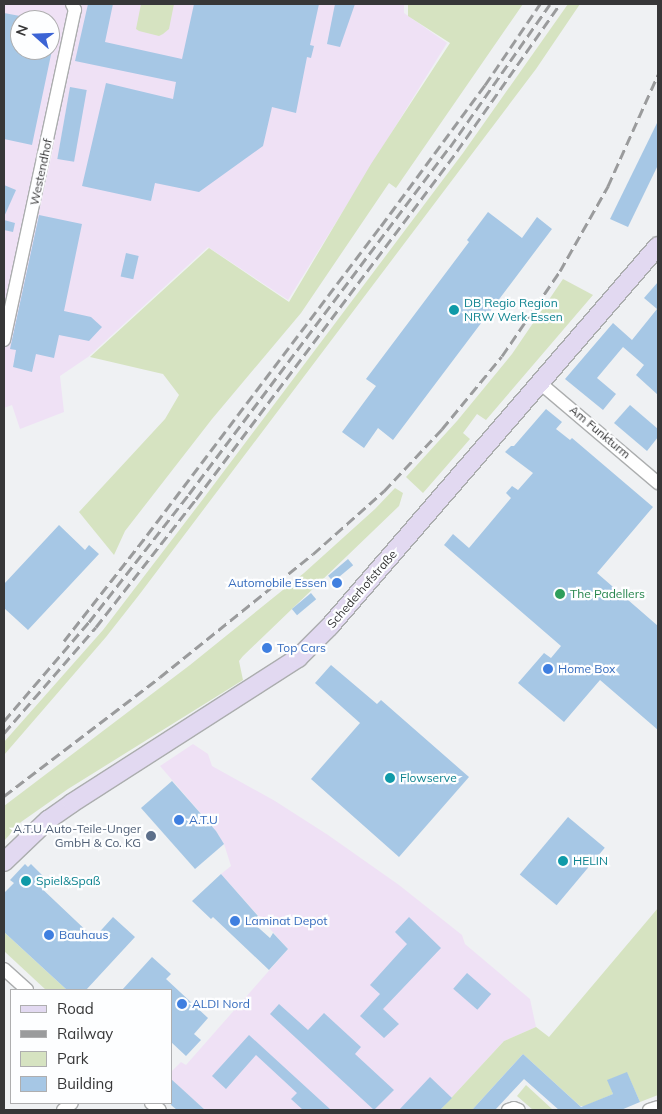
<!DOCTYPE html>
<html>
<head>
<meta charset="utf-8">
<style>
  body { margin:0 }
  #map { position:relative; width:662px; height:1114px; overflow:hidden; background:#eff1f3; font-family:Mulish,sans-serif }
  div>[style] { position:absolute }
  .industrial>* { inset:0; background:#efe1f5 }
  .green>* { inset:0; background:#d6e3c1 }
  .building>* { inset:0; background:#a6c7e5; transform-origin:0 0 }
  .roads { filter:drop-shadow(1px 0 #abadae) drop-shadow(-1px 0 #abadae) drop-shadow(0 1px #abadae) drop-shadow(0 -1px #abadae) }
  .street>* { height:12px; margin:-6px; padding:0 6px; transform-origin:6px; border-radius:6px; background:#fff }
  .secondary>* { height:18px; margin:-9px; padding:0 9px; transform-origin:9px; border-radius:9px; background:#e2d9f1 }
  .rail>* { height:3px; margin-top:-1.5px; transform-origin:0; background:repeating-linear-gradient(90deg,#9a9b9c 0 10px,transparent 0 15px) }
  .dots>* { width:14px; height:14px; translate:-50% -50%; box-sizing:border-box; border:2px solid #fdfeff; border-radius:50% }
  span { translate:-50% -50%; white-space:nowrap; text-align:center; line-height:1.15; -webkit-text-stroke:4.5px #fdfeff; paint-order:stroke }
  .street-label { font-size:12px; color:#373738 }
  .culture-label { font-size:12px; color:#0d838f }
  .left { translate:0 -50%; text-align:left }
  .shop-label { font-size:12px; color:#366cbe }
  .right { translate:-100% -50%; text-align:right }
  .leisure-label { font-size:12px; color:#27864d }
  .service-label { font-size:12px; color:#4e5e75 }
  .frame { position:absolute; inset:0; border:5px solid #373738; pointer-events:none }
  .legend { position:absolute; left:10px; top:989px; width:162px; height:115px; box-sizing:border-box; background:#fdfeff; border:1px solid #aeaeaf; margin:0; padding:6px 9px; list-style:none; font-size:15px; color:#373738 }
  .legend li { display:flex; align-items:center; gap:10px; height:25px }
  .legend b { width:25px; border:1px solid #aeaeaf }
  .north { position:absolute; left:10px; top:10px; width:50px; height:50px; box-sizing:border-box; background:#fdfeff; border:1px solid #aeaeaf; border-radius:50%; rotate:290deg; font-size:14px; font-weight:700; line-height:20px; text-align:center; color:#373738 }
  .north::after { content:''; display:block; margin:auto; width:18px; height:22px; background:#3c64d5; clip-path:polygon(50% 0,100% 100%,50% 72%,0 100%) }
</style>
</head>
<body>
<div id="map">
  <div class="industrial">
    <i style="clip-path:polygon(evenodd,4px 4px,404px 4px,404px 13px,447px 43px,288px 300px,208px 247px,88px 357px,60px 376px,64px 412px,20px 429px,12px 405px,4px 408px,4px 4px,20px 20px,50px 20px,50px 50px,20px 50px,20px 20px)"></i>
    <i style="clip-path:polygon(193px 744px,208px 754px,212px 766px,275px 801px,328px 835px,399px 885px,462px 935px,465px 944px,530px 999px,536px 1027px,504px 1041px,440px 1110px,205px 1110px,171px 1079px,171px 1072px,181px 1062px,186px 1065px,288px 949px,221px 874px,231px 866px,224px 844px,216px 831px,160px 766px)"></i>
  </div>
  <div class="green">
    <i style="clip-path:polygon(141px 4px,174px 4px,169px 29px,163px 34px,159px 36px,139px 31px,136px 29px)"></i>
    <i style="clip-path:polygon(408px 4px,523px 4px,396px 188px,389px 183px,301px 313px,212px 419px,125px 531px,114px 555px,79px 512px,165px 419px,179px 395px,163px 374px,90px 357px,209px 248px,289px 302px,371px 164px,450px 43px,408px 16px)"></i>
    <i style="clip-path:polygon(568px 4px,580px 4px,536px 69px,139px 595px,106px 637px,4px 755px,4px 742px,103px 630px,200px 503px,463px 153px)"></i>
    <i style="clip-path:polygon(563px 279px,593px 295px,486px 420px,477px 414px,463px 433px,470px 439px,423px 493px,406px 477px,457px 421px,512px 354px)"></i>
    <i style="clip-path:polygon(395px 488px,403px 493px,399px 506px,243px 656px,239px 661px,243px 680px,68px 789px,21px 822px,4px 841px,4px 806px,190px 665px,304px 573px,375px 509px)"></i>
    <i style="clip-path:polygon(658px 908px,658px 1095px,640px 1102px,627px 1073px,608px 1080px,613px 1094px,585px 1106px,580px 1106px,523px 1054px,472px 1110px,440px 1110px,504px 1041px,536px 1027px,549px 1037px)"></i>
    <i style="clip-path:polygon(4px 932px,67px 990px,46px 990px,4px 951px)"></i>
    <i style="clip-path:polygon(526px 1085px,552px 1109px,551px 1110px,533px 1110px,517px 1096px)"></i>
  </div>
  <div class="building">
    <i style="clip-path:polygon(88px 4px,113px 4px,105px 42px,182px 59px,194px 4px,319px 4px,310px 45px,314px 46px,311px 58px,307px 57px,296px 113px,272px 107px,263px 146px,199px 192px,155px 183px,151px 201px,82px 186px,106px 83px,173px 99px,176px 82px,75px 61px)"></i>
    <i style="clip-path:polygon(335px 4px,355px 4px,340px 47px,327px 44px)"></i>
    <i style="clip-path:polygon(4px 13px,20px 16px,20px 50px,52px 50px,32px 145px,4px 139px)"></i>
    <i style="left:70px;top:87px;width:17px;height:73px;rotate:10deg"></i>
    <i style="clip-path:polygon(658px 121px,658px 165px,628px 227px,610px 219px)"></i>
    <i style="clip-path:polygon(4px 185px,16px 190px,4px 217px)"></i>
    <i style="clip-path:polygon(488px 212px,522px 238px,537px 217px,552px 229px,393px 440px,378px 428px,364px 448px,342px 432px,376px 386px,366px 379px,469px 242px,467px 240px)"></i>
    <i style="clip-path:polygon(39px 215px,82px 224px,64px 311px,91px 317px,102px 327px,89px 341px,59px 335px,54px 358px,36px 354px,32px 372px,13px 367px,16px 350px,10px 349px)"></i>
    <i style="clip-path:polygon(4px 220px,15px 223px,13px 232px,4px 230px)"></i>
    <i style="left:126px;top:253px;width:13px;height:24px;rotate:13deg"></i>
    <i style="clip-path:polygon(658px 282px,658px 395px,636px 375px,644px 365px,623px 347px,597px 378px,616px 394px,603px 410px,565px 379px,613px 323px,632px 340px,657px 309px,644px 298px)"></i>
    <i style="clip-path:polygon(630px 405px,658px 429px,658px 437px,647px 451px,614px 423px)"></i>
    <i style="clip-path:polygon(546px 409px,562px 422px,556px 429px,570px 440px,572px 438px,653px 507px,597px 573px,658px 626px,658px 730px,600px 680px,564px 722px,518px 683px,544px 653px,551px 658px,561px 646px,444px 545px,453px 534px,469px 548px,511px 498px,506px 493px,512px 486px,518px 490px,533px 473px,505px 452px,511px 446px,514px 446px)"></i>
    <i style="clip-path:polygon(59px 525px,85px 550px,89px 545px,99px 554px,28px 630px,4px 608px,4px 584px)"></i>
    <i style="left:348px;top:559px;width:8px;height:26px;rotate:50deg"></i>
    <i style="left:311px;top:593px;width:8px;height:25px;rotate:50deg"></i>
    <i style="clip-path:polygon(331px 665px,377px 704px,381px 700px,469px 777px,399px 857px,311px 779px,360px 723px,315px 683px)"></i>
    <i style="clip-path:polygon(172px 781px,216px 831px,224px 844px,195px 869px,141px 808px)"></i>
    <i style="left:568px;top:817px;width:48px;height:75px;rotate:40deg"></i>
    <i style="clip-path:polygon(25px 864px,28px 867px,31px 864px,44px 877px,37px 884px,94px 938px,113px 917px,135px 937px,86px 990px,67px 990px,4px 932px,4px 893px,14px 883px,10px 880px)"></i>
    <i style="clip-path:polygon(221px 874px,258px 916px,252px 922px,270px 938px,273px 933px,288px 949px,269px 970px,213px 917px,211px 919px,192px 901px)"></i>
    <i style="clip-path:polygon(409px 917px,441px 948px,383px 1009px,399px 1024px,384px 1038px,360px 1016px,380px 994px,370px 985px,407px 944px,395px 932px)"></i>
    <i style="clip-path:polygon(152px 957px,171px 974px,166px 979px,208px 1018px,194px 1034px,201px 1040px,186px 1056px,171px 1042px,171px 990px,122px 990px)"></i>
    <i style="left:467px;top:973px;width:32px;height:21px;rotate:41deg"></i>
    <i style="clip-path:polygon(279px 1004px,308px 1030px,324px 1013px,361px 1047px,355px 1054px,394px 1090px,374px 1110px,270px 1014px)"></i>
    <i style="clip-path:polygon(249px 1035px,331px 1110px,303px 1110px,291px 1099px,297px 1093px,256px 1055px,226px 1089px,212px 1076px)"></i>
    <i style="clip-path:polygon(523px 1054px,581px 1107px,613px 1094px,607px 1080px,627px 1072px,640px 1102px,621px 1110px,559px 1110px,524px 1079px,495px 1110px,472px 1110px)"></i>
    <i style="clip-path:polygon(430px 1077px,452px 1098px,440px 1110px,399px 1110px)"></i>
    <i style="clip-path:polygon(171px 1079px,181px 1088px,205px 1110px,177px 1110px,171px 1105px)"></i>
  </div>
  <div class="roads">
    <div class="street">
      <i style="left:4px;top:340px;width:338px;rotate:-77.9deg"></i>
      <i style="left:75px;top:10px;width:7px;rotate:-117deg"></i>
      <i style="left:540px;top:383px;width:155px;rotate:40.3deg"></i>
      <i style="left:4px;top:969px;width:31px;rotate:42deg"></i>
      <i style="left:151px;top:1103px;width:11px;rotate:38deg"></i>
      <i style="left:63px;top:1110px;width:11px;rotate:-38deg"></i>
      <i style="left:508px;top:1110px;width:6px;rotate:-18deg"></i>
      <i style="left:514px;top:1108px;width:5px;rotate:22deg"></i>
      <i style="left:649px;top:1110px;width:9px;rotate:-18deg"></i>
    </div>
    <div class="secondary">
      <i style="left:4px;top:862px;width:61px;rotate:-43.7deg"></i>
      <i style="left:48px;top:820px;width:29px;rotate:-35deg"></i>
      <i style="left:72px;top:803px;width:269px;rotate:-32.7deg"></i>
      <i style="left:298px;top:658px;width:45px;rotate:-45deg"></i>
      <i style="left:330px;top:626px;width:502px;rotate:-49.2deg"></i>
    </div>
  </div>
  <div class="rail">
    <i style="left:64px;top:641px;width:135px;rotate:-51.9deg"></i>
    <i style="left:147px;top:535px;width:388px;rotate:-52.9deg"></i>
    <i style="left:381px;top:226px;width:175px;rotate:-53.6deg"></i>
    <i style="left:485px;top:85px;width:98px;rotate:-55.8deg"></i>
    <i style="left:4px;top:721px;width:130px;rotate:-49.4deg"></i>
    <i style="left:89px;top:622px;width:162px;rotate:-52deg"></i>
    <i style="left:189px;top:494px;width:434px;rotate:-53.1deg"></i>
    <i style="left:450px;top:147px;width:174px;rotate:-55deg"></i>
    <i style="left:4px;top:733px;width:140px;rotate:-49deg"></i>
    <i style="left:96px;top:627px;width:162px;rotate:-52deg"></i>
    <i style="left:196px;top:499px;width:435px;rotate:-53.1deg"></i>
    <i style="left:457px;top:151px;width:179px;rotate:-55deg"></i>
    <i style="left:4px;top:796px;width:196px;rotate:-37.3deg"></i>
    <i style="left:160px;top:677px;width:196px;rotate:-38.8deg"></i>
    <i style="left:313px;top:554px;width:95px;rotate:-41.6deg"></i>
    <i style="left:384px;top:491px;width:85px;rotate:-46.9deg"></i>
    <i style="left:442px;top:429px;width:94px;rotate:-50.6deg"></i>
    <i style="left:502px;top:356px;width:103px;rotate:-55.7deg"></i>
    <i style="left:560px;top:271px;width:98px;rotate:-60.5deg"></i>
    <i style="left:608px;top:186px;width:122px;rotate:-65.8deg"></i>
  </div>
  <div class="dots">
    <i style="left:454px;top:310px;background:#0f9aa8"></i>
    <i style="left:337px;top:583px;background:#3f7fe0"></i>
    <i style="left:560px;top:594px;background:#2e9e5b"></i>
    <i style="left:267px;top:648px;background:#3f7fe0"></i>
    <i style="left:548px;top:669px;background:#3f7fe0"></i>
    <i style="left:390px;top:778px;background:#0f9aa8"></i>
    <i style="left:179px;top:820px;background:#3f7fe0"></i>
    <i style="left:151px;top:836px;background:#5c6f8a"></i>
    <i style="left:563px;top:861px;background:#0f9aa8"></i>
    <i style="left:26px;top:881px;background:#0f9aa8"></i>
    <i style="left:235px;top:921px;background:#3f7fe0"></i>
    <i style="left:49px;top:935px;background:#3f7fe0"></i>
    <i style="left:182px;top:1004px;background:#3f7fe0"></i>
  </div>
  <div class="street-label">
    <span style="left:41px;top:172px;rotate:-78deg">Westendhof</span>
    <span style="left:600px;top:432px;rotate:40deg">Am Funkturm</span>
    <span style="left:362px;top:589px;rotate:-49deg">Schederhofstraße</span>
  </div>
  <div class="culture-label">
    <span class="left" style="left:464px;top:310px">DB Regio Region<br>NRW Werk Essen</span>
    <span class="left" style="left:400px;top:778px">Flowserve</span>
    <span class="left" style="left:573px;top:861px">HELIN</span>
    <span class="left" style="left:36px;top:881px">Spiel&amp;Spaß</span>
  </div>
  <div class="shop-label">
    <span class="right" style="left:327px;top:583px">Automobile Essen</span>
    <span class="left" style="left:277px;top:648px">Top Cars</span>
    <span class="left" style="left:558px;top:669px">Home Box</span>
    <span class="left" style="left:189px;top:820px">A.T.U</span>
    <span class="left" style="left:245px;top:921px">Laminat Depot</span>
    <span class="left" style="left:59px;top:935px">Bauhaus</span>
    <span class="left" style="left:192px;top:1004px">ALDI Nord</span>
  </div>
  <div class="leisure-label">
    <span class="left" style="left:570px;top:594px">The Padellers</span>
  </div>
  <div class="service-label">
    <span class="right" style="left:141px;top:836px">A.T.U Auto-Teile-Unger<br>GmbH &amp; Co. KG</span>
  </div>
  <div class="frame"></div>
  <ul class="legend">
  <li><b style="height:6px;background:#e2d9f1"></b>Road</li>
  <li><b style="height:6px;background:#9a9b9c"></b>Railway</li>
  <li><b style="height:14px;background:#d6e3c1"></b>Park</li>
  <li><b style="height:14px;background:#a6c7e5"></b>Building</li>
  </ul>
  <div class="north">N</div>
</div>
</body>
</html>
